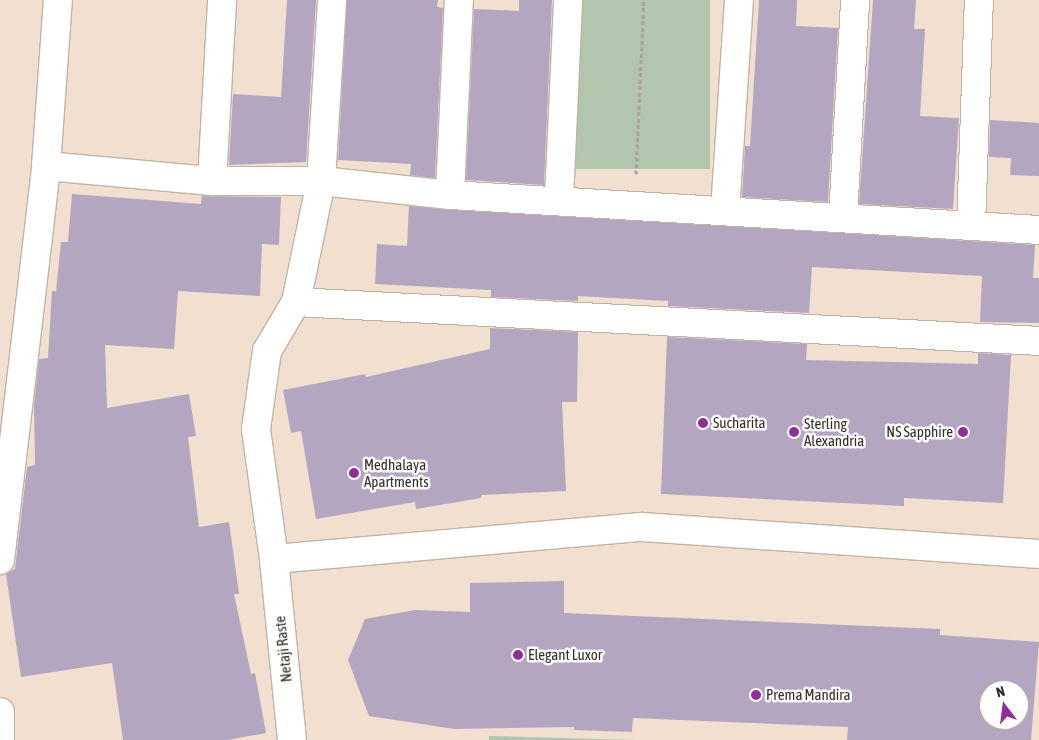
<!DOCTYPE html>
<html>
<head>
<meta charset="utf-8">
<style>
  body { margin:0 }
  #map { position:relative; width:1039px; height:740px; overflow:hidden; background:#f1dfd0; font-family:"Asap Condensed",sans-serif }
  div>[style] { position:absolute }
  .green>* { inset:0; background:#b2c5ad; transform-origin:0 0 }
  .building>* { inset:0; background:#b4a6c0 }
  .path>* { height:3px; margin-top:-1.5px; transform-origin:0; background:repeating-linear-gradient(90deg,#afa196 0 4px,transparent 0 6.5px) }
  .roads { filter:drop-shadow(1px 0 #c3b2a3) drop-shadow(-1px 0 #c3b2a3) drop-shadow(0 1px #c3b2a3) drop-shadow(0 -1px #c3b2a3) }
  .street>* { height:28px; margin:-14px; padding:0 14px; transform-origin:14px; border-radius:14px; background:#fff }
  .dots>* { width:14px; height:14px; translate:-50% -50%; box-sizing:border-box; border:2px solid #fff; border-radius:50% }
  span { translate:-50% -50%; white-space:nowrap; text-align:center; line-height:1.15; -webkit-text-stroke:5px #fff; paint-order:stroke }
  .poi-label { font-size:15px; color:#342e28 }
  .left { translate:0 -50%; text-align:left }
  .right { translate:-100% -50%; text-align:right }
  .street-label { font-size:15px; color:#342e28 }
  .north { position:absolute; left:979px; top:680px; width:50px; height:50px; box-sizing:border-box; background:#fff; border:1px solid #aeaba9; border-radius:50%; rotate:345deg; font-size:14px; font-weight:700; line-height:20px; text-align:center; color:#342e28 }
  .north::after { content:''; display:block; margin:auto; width:18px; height:22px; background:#8e2e96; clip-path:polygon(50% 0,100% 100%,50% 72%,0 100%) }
</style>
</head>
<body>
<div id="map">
  <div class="green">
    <i style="left:576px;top:0;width:134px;height:169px"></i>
    <i style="clip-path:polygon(489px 736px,635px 740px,489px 740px)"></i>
  </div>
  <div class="building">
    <i style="clip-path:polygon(287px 0,316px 0,306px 162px,229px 165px,233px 94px,281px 97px)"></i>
    <i style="clip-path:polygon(347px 0,438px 0,437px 7px,443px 8px,435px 178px,410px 175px,411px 164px,338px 160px)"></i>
    <i style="clip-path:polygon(519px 0,552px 0,544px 185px,466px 180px,474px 9px,519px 11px)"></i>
    <i style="clip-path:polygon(759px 0,797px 0,796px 26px,838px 28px,828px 202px,742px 197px,745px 146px,750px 146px)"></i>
    <i style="clip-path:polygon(873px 0,916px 0,914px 29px,925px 29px,920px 116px,959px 118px,953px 209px,859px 204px)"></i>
    <i style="clip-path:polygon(990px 120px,1039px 123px,1039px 176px,1010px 175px,1011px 158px,989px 157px)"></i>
    <i style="clip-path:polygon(72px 194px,201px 204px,202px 196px,281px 197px,279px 245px,262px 244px,260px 296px,178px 291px,174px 349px,105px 345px,107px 408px,189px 394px,196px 436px,188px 437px,199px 527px,229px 522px,239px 594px,234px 594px,251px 674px,255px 673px,266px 733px,227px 740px,123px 740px,112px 663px,21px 677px,6px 574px,15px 569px,27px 467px,35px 465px,34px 406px,39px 359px,48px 358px,52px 291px,56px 291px,61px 242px,68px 242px)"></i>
    <i style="clip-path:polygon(409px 206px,1035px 245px,1033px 278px,1039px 278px,1039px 323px,980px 322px,982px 276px,812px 267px,809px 313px,668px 306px,668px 301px,578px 296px,578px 301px,491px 297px,491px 290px,375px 284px,377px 244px,407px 246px)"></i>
    <i style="clip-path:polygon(490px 328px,578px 332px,577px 402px,562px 402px,566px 491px,481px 495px,481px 498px,416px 509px,415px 502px,316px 519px,301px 431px,291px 433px,283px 390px,365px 374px,366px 377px,490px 349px)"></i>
    <i style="clip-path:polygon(667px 337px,807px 344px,806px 360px,978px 364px,978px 353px,1011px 355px,1003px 503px,904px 498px,904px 506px,661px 494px)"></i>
    <i style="clip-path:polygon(evenodd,564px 581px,564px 613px,940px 629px,940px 635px,1039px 642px,1031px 740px,847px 740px,848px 727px,633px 718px,632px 732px,574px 730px,574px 727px,454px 729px,369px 716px,348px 660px,365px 619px,415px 610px,470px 612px,470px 583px,564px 581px,989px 690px,1019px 690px,1019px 720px,989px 720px,989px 690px)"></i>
  </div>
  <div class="path">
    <i style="left:636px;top:174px;width:174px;rotate:-87.4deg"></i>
  </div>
  <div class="roads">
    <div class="street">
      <i style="left:46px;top:166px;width:167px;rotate:5.2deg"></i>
      <i style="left:212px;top:181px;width:109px"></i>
      <i style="left:321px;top:181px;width:130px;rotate:6.2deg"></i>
      <i style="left:450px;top:195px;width:590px;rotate:3.4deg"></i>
      <i style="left:212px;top:181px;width:181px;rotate:-86.8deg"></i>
      <i style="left:450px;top:195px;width:195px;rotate:-87.4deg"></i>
      <i style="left:559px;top:200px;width:200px;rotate:-87.4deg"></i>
      <i style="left:725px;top:211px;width:211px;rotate:-86.2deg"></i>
      <i style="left:843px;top:217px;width:217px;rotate:-86.8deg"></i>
      <i style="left:971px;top:226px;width:226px;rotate:-88deg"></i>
      <i style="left:296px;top:302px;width:744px;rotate:3deg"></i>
      <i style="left:274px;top:559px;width:369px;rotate:-5deg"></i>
      <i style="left:642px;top:527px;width:398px;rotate:3.9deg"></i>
      <i style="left:0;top:560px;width:397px;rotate:-83.3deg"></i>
      <i style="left:46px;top:166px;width:166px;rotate:-85.9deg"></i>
      <i style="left:0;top:712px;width:28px;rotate:90deg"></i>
      <i style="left:292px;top:740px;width:182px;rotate:-95.7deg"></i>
      <i style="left:274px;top:559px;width:131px;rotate:-97.9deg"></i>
      <i style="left:256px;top:429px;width:79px;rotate:-82deg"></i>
      <i style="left:267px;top:351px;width:57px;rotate:-59.4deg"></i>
      <i style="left:296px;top:302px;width:124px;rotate:-78.3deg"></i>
      <i style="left:321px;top:181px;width:181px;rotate:-86.5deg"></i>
    </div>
  </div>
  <div class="dots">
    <i style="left:703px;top:423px;background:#8e2e96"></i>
    <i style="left:794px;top:432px;background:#8e2e96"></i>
    <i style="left:963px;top:432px;background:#8e2e96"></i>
    <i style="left:354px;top:473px;background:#8e2e96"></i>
    <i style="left:518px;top:655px;background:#8e2e96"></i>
    <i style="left:756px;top:695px;background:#8e2e96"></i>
  </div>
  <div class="poi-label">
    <span class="left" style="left:713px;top:423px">Sucharita</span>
    <span class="left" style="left:804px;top:432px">Sterling<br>Alexandria</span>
    <span class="right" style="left:953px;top:432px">NS Sapphire</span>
    <span class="left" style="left:364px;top:473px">Medhalaya<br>Apartments</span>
    <span class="left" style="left:528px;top:655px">Elegant Luxor</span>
    <span class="left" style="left:766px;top:695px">Prema Mandira</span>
  </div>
  <div class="street-label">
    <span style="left:283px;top:649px;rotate:-96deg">Netaji Raste</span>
  </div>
  <div class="north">N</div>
</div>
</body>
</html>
